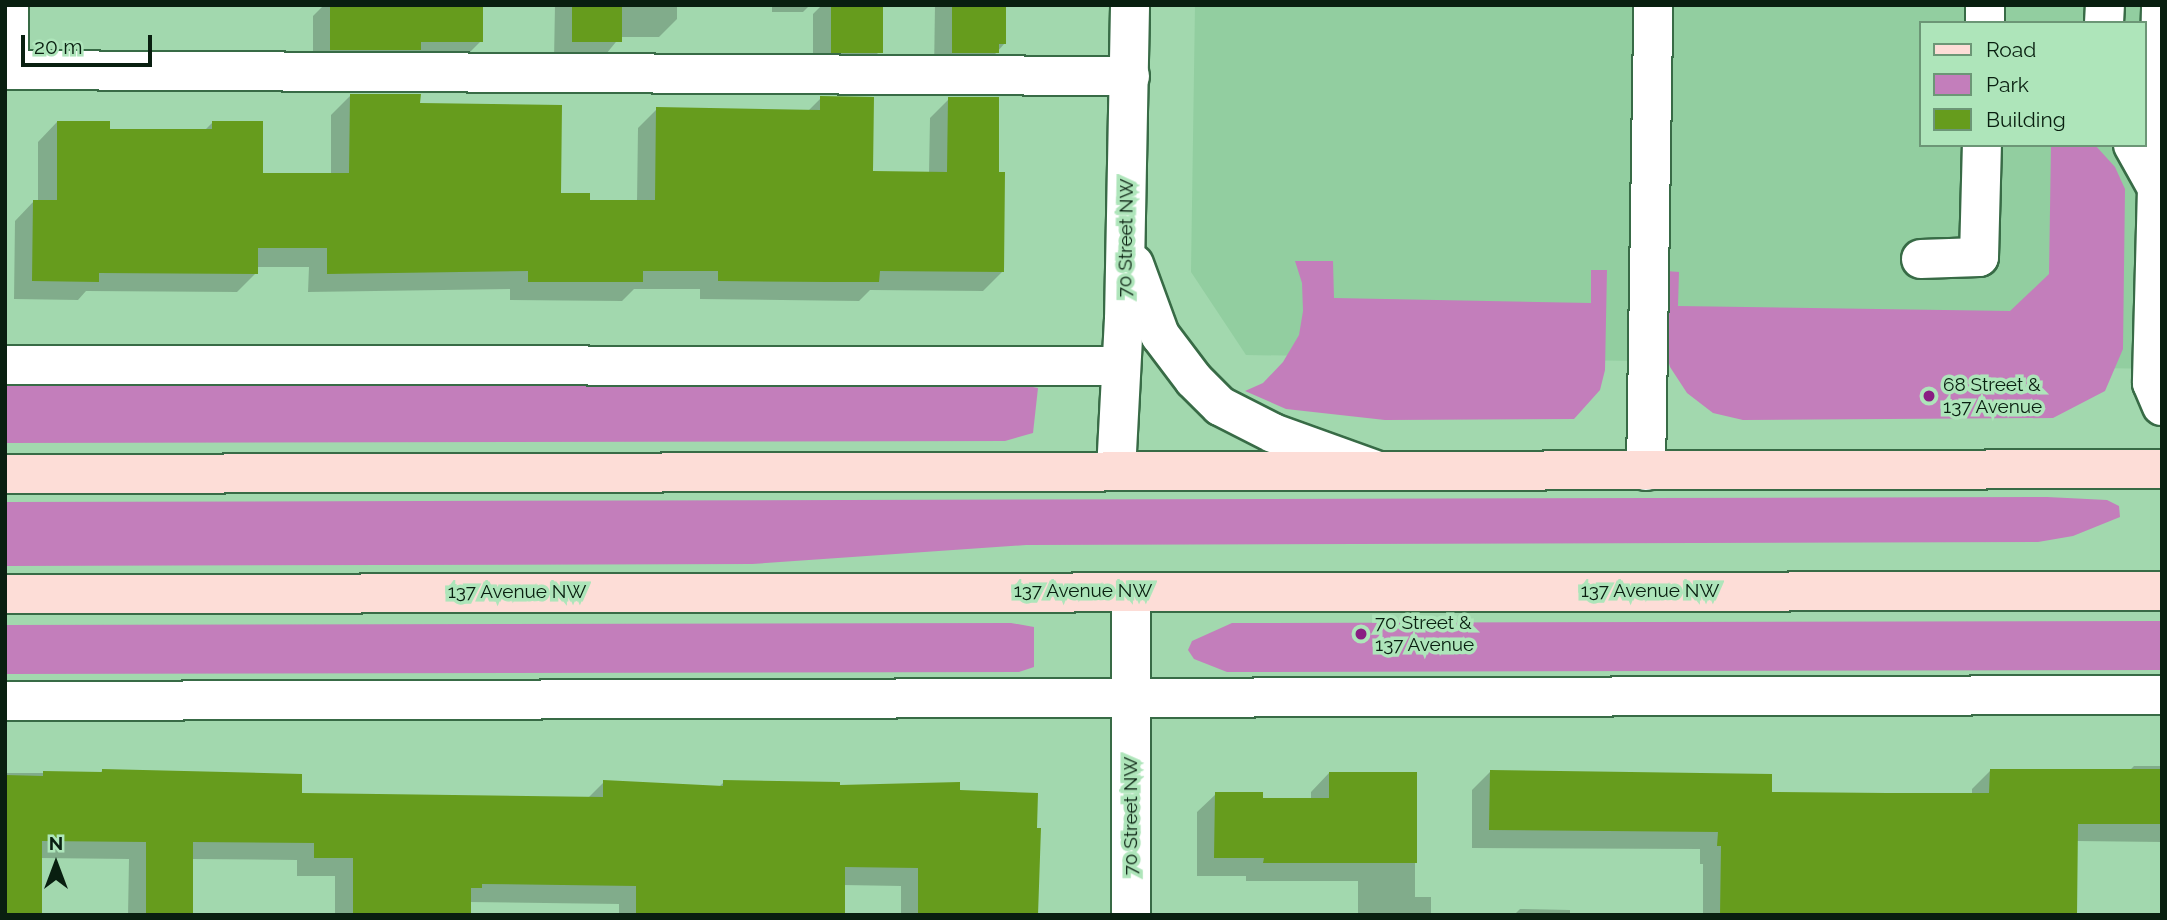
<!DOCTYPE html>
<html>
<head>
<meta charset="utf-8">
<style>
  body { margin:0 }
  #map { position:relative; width:2167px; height:920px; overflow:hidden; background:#a2d8ae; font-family:Raleway,sans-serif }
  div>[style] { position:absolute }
  .built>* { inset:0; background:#92cea0 }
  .green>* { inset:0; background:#c37ebb }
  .shadow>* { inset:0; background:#0003 }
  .building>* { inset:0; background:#669c1d; transform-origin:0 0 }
  .roads { filter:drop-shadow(2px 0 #386b46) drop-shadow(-2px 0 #386b46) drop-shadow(0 2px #386b46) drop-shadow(0 -2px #386b46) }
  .minor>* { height:38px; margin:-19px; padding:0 19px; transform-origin:19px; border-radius:19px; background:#fff }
  .major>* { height:38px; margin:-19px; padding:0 19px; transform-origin:19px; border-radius:19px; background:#fdddd7 }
  .dots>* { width:19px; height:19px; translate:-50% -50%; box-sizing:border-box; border:4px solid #aee5ba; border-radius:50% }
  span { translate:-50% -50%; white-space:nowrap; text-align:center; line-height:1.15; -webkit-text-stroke:7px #aee5ba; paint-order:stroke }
  .street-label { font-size:19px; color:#091f10 }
  .poi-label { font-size:19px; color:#091f10 }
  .left { translate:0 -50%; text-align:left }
  .frame { position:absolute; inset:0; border:7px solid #091f10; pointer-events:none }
  .legend { position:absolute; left:1919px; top:21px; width:228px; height:126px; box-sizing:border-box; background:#aee5ba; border:2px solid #6c9676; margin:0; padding:9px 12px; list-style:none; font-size:21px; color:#091f10 }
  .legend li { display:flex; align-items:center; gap:14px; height:35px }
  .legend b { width:35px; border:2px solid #6c9676 }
  .north { position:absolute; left:21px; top:829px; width:70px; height:70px; -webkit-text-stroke:5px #aee5ba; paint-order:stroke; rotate:0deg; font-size:19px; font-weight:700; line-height:28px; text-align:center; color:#091f10 }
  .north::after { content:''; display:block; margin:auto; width:24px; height:32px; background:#091f10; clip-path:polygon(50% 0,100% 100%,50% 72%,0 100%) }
  .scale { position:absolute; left:21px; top:35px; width:131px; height:32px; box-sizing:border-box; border:4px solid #091f10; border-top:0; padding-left:9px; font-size:21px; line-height:24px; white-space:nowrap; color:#091f10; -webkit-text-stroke:5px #aee5ba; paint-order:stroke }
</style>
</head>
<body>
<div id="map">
  <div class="built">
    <i style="clip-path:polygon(evenodd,1195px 5px,2162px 5px,2162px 369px,1246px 355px,1191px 272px,1195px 5px,1920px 23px,2144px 23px,2144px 145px,1920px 145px,1920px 23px)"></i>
  </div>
  <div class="green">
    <i style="clip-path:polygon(2051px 145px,2095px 145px,2115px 167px,2125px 189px,2123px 349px,2105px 391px,2053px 418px,1743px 420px,1713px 413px,1687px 393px,1670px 367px,1665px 348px,1666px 271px,1679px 272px,1678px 306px,2010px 311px,2049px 274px)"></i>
    <i style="clip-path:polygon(1295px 261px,1333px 261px,1334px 298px,1591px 303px,1591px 270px,1607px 270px,1605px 370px,1600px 390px,1574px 419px,1385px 420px,1286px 409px,1245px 391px,1263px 383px,1283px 362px,1299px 335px,1303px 311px,1302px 283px)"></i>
    <i style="clip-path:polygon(1005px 382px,1038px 388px,1033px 433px,1005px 441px,5px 443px,5px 384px)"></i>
    <i style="clip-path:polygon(2047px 497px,2107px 500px,2119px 506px,2120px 517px,2073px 536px,2038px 542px,1026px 545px,752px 564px,5px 566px,5px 502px)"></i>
    <i style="clip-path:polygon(2162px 621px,2162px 670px,1227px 672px,1194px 659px,1188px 650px,1192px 641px,1232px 623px)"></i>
    <i style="clip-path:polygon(1011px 623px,1034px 627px,1034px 667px,1019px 672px,5px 674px,5px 625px)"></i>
  </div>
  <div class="shadow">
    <i style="clip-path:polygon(324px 5px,481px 5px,481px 41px,463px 59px,313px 67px,313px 16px)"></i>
    <i style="clip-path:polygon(555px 5px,677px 5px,677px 19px,659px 37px,620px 37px,602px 59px,554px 59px)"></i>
    <i style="clip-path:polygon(772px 5px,810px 5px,803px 12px,772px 12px)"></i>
    <i style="clip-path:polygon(822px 5px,881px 5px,881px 50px,863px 68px,813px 70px,813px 14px)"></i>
    <i style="clip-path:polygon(935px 5px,1005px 5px,1005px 43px,980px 71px,934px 71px)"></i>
    <i style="clip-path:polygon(351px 95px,419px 105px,559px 195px,588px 201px,637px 201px,638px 128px,657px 109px,808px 111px,821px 98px,871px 172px,929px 173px,930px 118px,949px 99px,998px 174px,1002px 272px,983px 291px,870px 290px,859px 301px,700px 299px,700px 289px,634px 289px,622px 301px,510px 300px,510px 289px,308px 292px,309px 267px,256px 267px,256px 273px,237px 292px,86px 291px,78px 300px,14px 299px,15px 221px,34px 201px,38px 201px,38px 142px,57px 122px,108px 130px,205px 130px,213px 122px,261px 175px,331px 175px,331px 115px)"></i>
    <i style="clip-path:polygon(2134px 766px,2162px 766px,2162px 842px,2076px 841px,2076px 915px,1703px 915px,1703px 864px,1700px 864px,1700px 849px,1472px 848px,1472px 790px,1490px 772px,1770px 794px,1972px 794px,1972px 789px,1990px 771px,2129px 771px)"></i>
    <i style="clip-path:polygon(103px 770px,300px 795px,588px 798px,604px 782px,718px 788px,724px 782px,958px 792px,1033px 915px,901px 915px,901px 886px,843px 885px,843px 915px,619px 915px,619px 904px,469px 902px,469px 915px,335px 915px,335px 876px,297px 876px,297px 860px,192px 859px,191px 915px,128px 915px,129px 859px,40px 858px,5px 915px,5px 773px,100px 773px)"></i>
    <i style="clip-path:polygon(1329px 773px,1415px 773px,1415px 897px,1431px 897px,1431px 915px,1358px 915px,1358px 881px,1246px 881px,1246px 876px,1197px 876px,1197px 812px,1216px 794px,1261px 799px,1311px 799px,1311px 792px)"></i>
    <i style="clip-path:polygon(1520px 909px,1570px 910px,1570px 915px,1514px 915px)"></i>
  </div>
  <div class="building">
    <i style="clip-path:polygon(330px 5px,483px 5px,483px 42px,421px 42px,421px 50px,330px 50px)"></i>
    <i style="left:572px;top:5px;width:50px;height:37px"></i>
    <i style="left:831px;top:5px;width:52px;height:48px"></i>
    <i style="clip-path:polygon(952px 5px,1006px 5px,1006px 44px,999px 44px,999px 53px,952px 53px)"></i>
    <i style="clip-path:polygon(350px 94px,421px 94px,420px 103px,562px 105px,561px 193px,590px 193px,590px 200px,655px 200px,656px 107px,820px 110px,820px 96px,874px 97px,873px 171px,947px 172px,948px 97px,999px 97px,999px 172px,1005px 172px,1004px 272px,880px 271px,879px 282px,828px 282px,718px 281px,718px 271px,643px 271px,643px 282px,528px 282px,528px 271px,327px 274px,327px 248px,258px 248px,258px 274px,99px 273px,99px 282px,32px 281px,33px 200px,57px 200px,57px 121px,110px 121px,110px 129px,212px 129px,212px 121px,263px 121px,263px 173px,349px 173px)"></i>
    <i style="clip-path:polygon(102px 769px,302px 774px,302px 793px,603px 797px,603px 780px,723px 786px,723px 780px,840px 782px,840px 785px,960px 782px,960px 790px,1038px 793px,1037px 828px,1041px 828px,1038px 915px,918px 915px,918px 868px,845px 867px,845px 915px,636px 915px,636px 886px,482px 884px,482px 888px,471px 888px,471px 915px,353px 915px,353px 858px,314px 858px,314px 843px,193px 842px,193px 915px,146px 915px,146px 842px,42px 841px,42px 915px,5px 915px,5px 775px,43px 776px,43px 771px,102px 772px)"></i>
    <i style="clip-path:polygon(1990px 769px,2162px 769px,2162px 824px,2078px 824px,2077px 915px,1720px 915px,1721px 846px,1717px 846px,1718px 832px,1489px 830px,1490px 770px,1772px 774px,1772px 792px,1887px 793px,1989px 793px)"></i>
    <i style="clip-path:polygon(1329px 772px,1417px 772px,1417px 863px,1263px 863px,1264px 858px,1214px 858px,1215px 792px,1263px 792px,1263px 798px,1329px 798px)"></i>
  </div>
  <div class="roads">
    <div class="minor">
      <i style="left:9px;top:5px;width:65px;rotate:90deg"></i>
      <i style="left:1985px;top:23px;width:18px;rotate:-90deg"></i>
      <i style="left:2104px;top:23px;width:18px;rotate:-87deg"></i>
      <i style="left:5px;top:70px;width:1125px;rotate:0.31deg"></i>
      <i style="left:2133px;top:145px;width:49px;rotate:60.8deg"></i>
      <i style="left:2157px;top:188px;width:195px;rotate:91.5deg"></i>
      <i style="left:2152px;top:383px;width:25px;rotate:67deg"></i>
      <i style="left:2157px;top:185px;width:180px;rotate:-88.7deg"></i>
      <i style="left:1921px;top:259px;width:58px;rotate:-2deg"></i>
      <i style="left:1979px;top:257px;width:112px;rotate:-88.5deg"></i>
      <i style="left:1134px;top:264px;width:76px;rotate:69.9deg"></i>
      <i style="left:1160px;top:335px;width:56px;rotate:52.9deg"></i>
      <i style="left:1194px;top:380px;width:37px;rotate:45deg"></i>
      <i style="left:1220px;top:406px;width:59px;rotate:27deg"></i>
      <i style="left:1273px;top:433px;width:106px;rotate:19.8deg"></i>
      <i style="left:5px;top:365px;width:1116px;rotate:0.05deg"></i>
      <i style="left:1116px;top:471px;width:151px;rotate:-87deg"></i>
      <i style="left:1124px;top:320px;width:315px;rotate:-88.9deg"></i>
      <i style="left:1646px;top:471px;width:466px;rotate:-89.1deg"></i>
      <i style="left:1131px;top:592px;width:323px;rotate:90deg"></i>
      <i style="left:5px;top:701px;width:2157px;rotate:-0.16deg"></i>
    </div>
    <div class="major">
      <i style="left:5px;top:474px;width:2157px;rotate:-0.13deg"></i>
      <i style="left:5px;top:594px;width:2157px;rotate:-0.08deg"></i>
    </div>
  </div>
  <div class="dots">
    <i style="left:1929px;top:396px;background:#891d82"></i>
    <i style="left:1361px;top:634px;background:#891d82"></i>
  </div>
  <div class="street-label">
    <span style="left:1126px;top:238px;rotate:-89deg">70 Street NW</span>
    <span style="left:1083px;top:591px">137 Avenue NW</span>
    <span style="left:1650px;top:591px">137 Avenue NW</span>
    <span style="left:517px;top:592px">137 Avenue NW</span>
    <span style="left:1131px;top:816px;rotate:-90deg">70 Street NW</span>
  </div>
  <div class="poi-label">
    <span class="left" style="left:1943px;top:396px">68 Street &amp;<br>137 Avenue</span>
    <span class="left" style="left:1375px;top:634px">70 Street &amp;<br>137 Avenue</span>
  </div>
  <div class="frame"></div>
  <ul class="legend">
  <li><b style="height:9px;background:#fdddd7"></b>Road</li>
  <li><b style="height:19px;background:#c37ebb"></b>Park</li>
  <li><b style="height:19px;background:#669c1d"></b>Building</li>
  </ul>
  <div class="north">N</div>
  <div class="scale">20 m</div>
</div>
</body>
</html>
